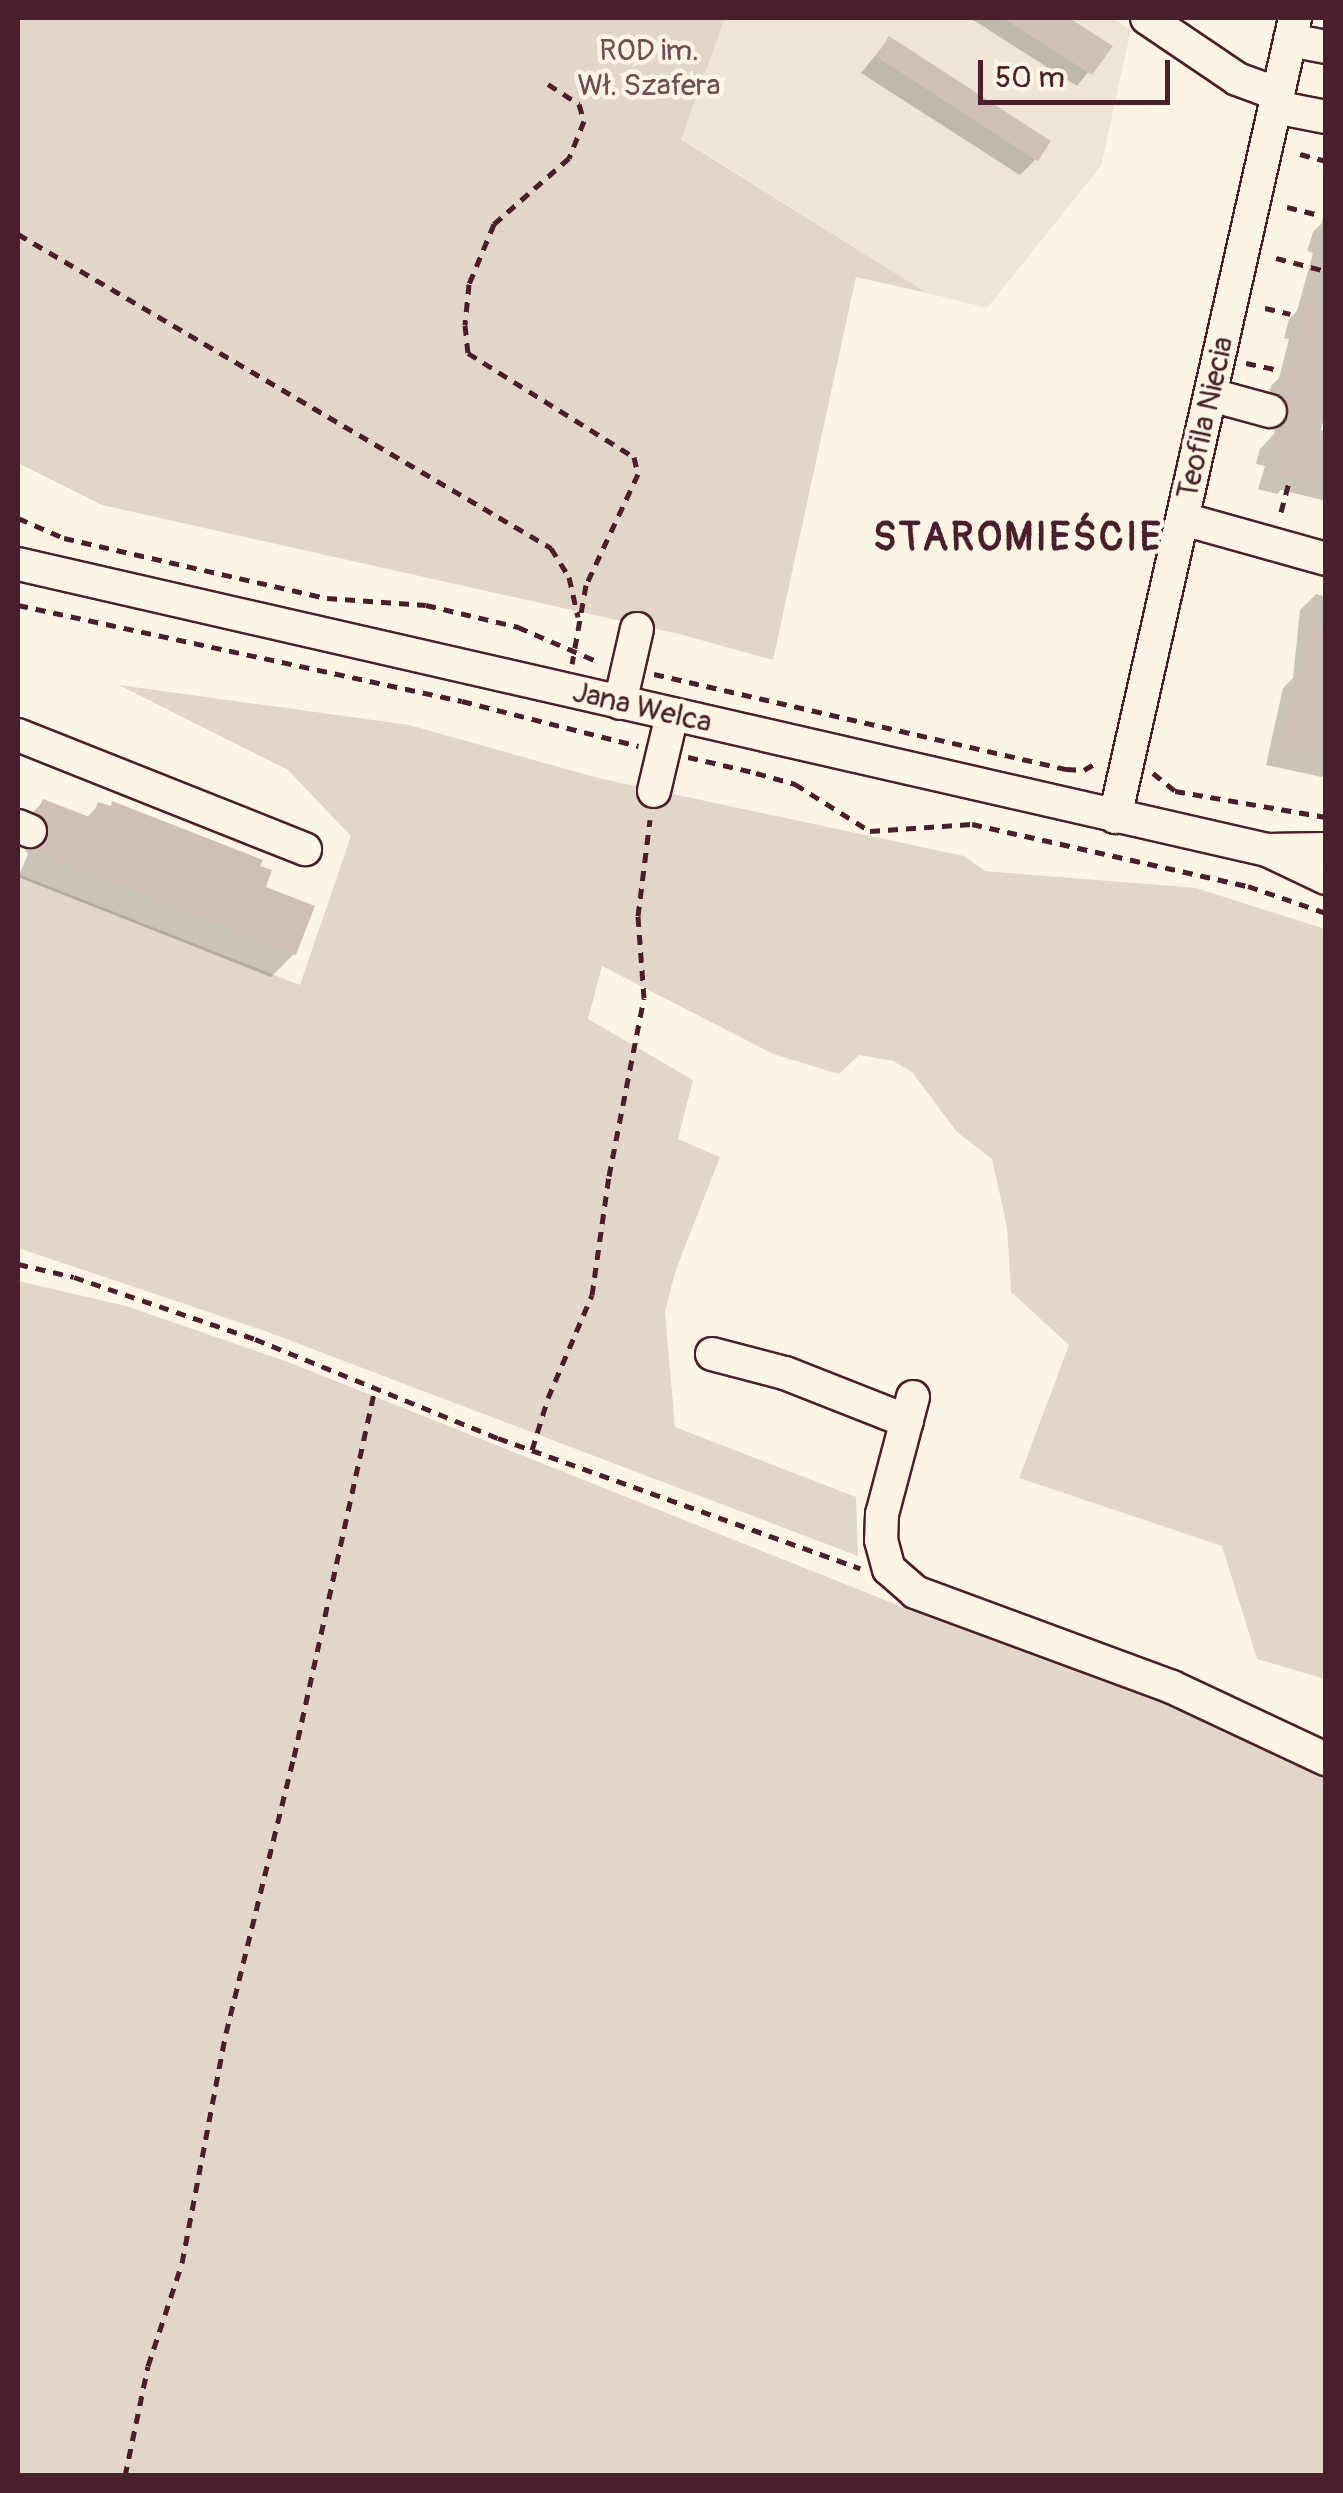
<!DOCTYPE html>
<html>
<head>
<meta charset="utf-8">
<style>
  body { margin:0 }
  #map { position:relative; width:1343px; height:2493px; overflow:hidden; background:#fcf5e5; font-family:Pangolin,sans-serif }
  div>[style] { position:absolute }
  .built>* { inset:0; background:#eee5d7 }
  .green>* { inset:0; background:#e2d5ca }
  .shadow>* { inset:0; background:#0003 }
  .building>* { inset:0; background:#cfc0b7; transform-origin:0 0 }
  .path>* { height:5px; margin-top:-2.5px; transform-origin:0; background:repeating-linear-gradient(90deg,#4a1f2b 0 10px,transparent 0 18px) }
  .roads { filter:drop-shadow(2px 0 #4a1f2b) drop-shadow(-2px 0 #4a1f2b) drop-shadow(0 2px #4a1f2b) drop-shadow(0 -2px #4a1f2b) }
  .minor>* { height:32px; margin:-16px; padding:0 16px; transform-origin:16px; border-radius:16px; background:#fcf5e5 }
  span { translate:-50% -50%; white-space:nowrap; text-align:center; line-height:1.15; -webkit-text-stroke:9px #fcf5e5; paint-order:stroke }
  .park-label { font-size:30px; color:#704c53 }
  .street-label { font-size:30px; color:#4a1f2b }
  .district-label { font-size:40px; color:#4a1f2b; font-weight:700; letter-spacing:2.5px }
  .frame { position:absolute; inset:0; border:20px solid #4a1f2b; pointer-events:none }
  .scale { position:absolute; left:978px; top:60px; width:192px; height:45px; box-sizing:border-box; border:5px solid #4a1f2b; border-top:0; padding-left:12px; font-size:30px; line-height:35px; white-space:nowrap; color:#4a1f2b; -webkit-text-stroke:8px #fcf5e5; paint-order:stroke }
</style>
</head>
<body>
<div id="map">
  <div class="built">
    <i style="clip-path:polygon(725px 18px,1113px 18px,1131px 30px,1101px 166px,987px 308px,927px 293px,681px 138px)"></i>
  </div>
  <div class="green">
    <i style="clip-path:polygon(18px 18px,725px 18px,681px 139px,927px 293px,856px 277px,773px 660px,679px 634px,102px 505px,18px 463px)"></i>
    <i style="clip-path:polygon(119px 685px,409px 725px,598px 778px,964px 856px,985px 871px,1196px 888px,1325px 929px,1325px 1679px,1257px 1659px,1222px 1546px,1019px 1478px,1069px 1345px,1011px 1292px,1007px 1227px,992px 1159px,957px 1132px,912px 1072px,893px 1061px,859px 1055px,839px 1074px,773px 1054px,602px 966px,588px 1019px,693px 1080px,678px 1139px,720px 1157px,675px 1272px,665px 1312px,675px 1427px,856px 1497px,858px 1556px,265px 1331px,18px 1248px,18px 874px,300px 985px,351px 836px,288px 770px)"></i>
    <i style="clip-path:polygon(18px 1281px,126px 1306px,288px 1362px,905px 1608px,1180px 1701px,1325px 1776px,1325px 2475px,18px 2476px)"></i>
  </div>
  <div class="shadow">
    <i style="clip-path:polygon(970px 18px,1064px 18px,1109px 46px,1077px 86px)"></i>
    <i style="clip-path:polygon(889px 39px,1036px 159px,1020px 175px,861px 73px)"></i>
    <i style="clip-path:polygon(1326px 206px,1326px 406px,1318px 429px,1326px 431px,1326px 501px,1281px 490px,1277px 494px,1258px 489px,1265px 466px,1256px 464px,1260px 449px,1275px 433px,1270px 406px,1266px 405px,1271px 386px,1279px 378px,1289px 339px,1284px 338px,1289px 319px,1297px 311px,1313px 253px,1307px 251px,1313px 232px,1321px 224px)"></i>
    <i style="clip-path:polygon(1316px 594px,1326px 597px,1326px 778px,1266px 765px,1283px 688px,1293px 678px,1300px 610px)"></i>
    <i style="clip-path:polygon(43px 802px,86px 818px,99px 805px,109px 808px,113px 804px,257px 867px,294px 954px,271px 977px,18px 877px,28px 854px,18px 839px,20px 825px)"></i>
  </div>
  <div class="building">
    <i style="clip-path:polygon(1003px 18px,1069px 18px,1113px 46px,1092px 75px)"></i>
    <i style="left:889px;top:36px;width:193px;height:24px;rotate:33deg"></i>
    <i style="clip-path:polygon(1304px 301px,1326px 306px,1326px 412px,1319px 435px,1326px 436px,1326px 482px,1273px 474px,1279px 450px,1270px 448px,1275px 430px,1289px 415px,1285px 391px,1280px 390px,1286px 367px,1291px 369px,1304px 324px,1298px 323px)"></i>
    <i style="clip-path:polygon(1309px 629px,1326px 630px,1326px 760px,1281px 750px,1298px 669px,1307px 671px)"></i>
    <i style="clip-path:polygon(43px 799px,92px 818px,98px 802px,111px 806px,112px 801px,263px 860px,260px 866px,272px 870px,266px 887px,315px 906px,296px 955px,32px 851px,49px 838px,46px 820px,37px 812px)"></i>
  </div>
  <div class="path">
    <i style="left:548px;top:84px;width:37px;rotate:33deg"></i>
    <i style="left:579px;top:104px;width:18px;rotate:74deg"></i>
    <i style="left:584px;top:121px;width:40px;rotate:112deg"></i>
    <i style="left:569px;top:158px;width:100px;rotate:138.7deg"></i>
    <i style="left:494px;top:224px;width:65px;rotate:112.6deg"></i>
    <i style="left:469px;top:284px;width:41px;rotate:95.6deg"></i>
    <i style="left:465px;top:325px;width:28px;rotate:84deg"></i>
    <i style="left:468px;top:353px;width:196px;rotate:32.1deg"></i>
    <i style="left:634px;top:457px;width:17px;rotate:77deg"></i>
    <i style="left:638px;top:474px;width:123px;rotate:115.1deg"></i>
    <i style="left:586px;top:585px;width:80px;rotate:100deg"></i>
    <i style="left:1300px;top:154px;width:27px;rotate:15deg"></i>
    <i style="left:1287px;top:207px;width:29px;rotate:14deg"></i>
    <i style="left:18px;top:234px;width:619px;rotate:30.5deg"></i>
    <i style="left:551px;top:548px;width:34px;rotate:58deg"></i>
    <i style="left:569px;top:577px;width:41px;rotate:77.3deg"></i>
    <i style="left:1276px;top:258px;width:52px;rotate:14.6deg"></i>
    <i style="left:1265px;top:308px;width:26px;rotate:13deg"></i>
    <i style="left:1246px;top:363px;width:30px;rotate:12deg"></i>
    <i style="left:1281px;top:512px;width:28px;rotate:-75deg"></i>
    <i style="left:18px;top:518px;width:50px;rotate:23.5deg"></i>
    <i style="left:64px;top:538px;width:270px;rotate:12.9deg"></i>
    <i style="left:327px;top:598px;width:99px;rotate:4deg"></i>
    <i style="left:426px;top:605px;width:95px;rotate:13.4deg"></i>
    <i style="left:518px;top:627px;width:88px;rotate:23.4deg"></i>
    <i style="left:18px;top:605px;width:454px;rotate:12.2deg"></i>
    <i style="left:462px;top:701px;width:182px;rotate:14.3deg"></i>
    <i style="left:654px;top:674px;width:423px;rotate:13deg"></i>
    <i style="left:1066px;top:769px;width:18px;rotate:3deg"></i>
    <i style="left:1084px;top:770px;width:17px;rotate:-31deg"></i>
    <i style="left:688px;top:757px;width:67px;rotate:13deg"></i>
    <i style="left:756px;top:773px;width:41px;rotate:15.8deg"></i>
    <i style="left:795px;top:784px;width:89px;rotate:32.1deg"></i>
    <i style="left:870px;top:831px;width:102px;rotate:-3.9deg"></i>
    <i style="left:972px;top:824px;width:283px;rotate:12.7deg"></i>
    <i style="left:1248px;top:886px;width:83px;rotate:19.1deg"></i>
    <i style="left:1153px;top:773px;width:28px;rotate:39deg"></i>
    <i style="left:1175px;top:791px;width:153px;rotate:9.8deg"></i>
    <i style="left:18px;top:1264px;width:57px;rotate:13.1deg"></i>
    <i style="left:74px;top:1277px;width:191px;rotate:18.9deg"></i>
    <i style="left:255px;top:1339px;width:262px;rotate:22.2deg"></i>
    <i style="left:498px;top:1438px;width:385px;rotate:19.8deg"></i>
    <i style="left:532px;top:1450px;width:54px;rotate:-72.9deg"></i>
    <i style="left:548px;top:1398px;width:112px;rotate:-66.9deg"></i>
    <i style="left:592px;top:1295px;width:120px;rotate:-81.9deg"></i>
    <i style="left:609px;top:1176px;width:181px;rotate:-78.9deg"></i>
    <i style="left:644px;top:998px;width:82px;rotate:-94.2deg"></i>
    <i style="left:638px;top:916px;width:97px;rotate:-82.9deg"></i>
    <i style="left:125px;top:2476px;width:112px;rotate:-78.2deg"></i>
    <i style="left:148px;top:2366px;width:108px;rotate:-71.7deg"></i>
    <i style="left:182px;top:2263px;width:234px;rotate:-79.2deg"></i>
    <i style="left:226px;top:2033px;width:284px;rotate:-76.2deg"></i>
    <i style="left:294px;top:1757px;width:377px;rotate:-77.6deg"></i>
  </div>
  <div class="roads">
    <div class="minor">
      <i style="left:1147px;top:18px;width:109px;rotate:34.1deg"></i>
      <i style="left:1237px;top:79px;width:44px;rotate:20.1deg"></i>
      <i style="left:1290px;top:40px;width:37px;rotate:11deg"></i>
      <i style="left:1275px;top:107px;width:52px;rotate:11.1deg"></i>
      <i style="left:1211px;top:395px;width:61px;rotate:15.2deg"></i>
      <i style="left:1183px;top:519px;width:148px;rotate:15.6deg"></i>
      <i style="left:18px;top:564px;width:1281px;rotate:12.9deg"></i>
      <i style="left:1267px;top:850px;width:65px;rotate:25.4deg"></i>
      <i style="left:620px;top:703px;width:76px;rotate:-77.1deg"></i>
      <i style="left:18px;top:735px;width:309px;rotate:21.7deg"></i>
      <i style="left:654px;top:791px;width:78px;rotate:-76.7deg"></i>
      <i style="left:1115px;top:817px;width:819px;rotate:-77.3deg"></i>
      <i style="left:18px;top:826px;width:13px;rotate:23deg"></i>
      <i style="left:1267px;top:850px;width:59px;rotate:-1deg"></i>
      <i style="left:712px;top:1354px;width:75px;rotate:14.6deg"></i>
      <i style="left:785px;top:1373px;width:131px;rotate:21.5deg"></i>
      <i style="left:913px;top:1397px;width:121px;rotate:104.8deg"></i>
      <i style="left:882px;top:1514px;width:26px;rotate:92deg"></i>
      <i style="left:881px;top:1540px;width:30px;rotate:75deg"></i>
      <i style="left:889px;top:1569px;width:35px;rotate:41deg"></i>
      <i style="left:915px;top:1592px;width:274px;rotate:20.3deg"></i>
      <i style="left:1172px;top:1687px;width:170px;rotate:25.1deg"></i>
    </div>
  </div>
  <div class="park-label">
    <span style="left:649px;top:68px">ROD im.<br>Wł. Szafera</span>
  </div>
  <div class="street-label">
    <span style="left:1206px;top:418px;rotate:-77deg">Teofila Niecia</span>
    <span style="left:642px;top:708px;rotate:13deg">Jana Welca</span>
  </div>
  <div class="district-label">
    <span style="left:1018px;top:538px">STAROMIEŚCIE</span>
  </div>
  <div class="frame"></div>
  <div class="scale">50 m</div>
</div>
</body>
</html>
